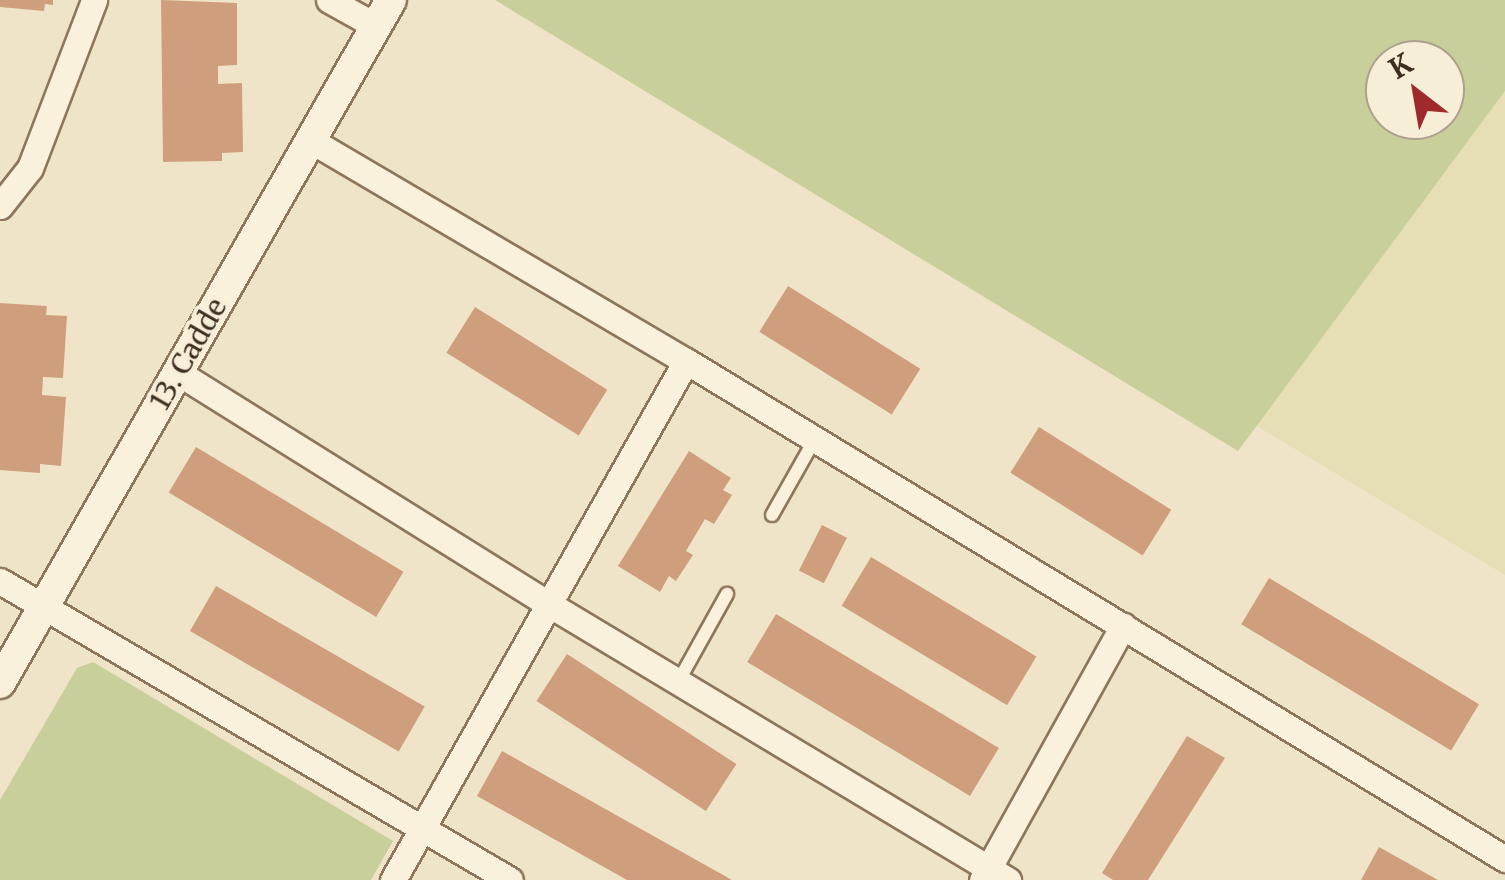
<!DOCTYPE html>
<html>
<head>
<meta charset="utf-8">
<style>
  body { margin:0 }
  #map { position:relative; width:1505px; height:880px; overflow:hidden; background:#f0e4c8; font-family:Merriweather,serif }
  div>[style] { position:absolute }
  .farmland>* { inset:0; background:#e6deb5 }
  .green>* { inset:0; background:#c9cf9b }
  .building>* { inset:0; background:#cf9f7d; transform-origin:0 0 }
  .roads { filter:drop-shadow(2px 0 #8d765c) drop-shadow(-2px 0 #8d765c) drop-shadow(0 2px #8d765c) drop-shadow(0 -2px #8d765c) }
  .service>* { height:12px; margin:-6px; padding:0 6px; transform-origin:6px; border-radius:6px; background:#faf1dc }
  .minor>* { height:25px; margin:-12.5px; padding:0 12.5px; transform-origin:12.5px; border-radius:12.5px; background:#faf1dc }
  .tertiary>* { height:30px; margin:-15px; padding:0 15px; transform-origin:15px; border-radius:15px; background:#faf1dc }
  span { translate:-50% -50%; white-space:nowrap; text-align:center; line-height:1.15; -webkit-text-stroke:8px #f7eed8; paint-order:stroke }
  .street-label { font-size:28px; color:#3d2e20 }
  .north { position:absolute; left:1365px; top:40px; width:100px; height:100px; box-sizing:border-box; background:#f7eed8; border:2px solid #ada18e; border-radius:50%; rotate:329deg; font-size:28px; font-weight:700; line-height:40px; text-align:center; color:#3d2e20 }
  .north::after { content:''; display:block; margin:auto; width:35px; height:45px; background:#9e2a2b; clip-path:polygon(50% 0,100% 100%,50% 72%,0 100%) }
</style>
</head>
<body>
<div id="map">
  <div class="farmland">
    <i style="clip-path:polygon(1505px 91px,1505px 575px,1255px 425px)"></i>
  </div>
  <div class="green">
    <i style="clip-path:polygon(evenodd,495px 0,1505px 0,1505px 91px,1238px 451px,495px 0,1445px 60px,1445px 120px,1385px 120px,1385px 60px,1445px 60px)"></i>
    <i style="clip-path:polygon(93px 662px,393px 841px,371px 880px,0 880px,0 800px,77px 668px)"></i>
  </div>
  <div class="building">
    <i style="clip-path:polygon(0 0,53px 0,53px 5px,45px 4px,44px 11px,0 7px)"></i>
    <i style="clip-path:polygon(161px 0,237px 3px,237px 65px,218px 66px,218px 84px,242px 83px,243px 152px,222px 153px,222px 161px,163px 162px)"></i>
    <i style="left:788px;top:286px;width:156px;height:54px;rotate:32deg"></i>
    <i style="clip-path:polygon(0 303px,47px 306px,46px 315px,67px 316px,63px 378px,43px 377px,42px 395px,66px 397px,61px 466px,40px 464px,40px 473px,0 470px)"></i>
    <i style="left:475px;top:307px;width:156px;height:54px;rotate:32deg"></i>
    <i style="left:1039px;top:427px;width:156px;height:54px;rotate:32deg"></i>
    <i style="left:196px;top:447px;width:242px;height:53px;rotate:31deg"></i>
    <i style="clip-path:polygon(689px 451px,731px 478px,723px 490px,732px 495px,714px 524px,705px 519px,686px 551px,693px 555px,676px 581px,669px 576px,660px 592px,618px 566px)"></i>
    <i style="left:822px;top:525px;width:28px;height:51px;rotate:27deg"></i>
    <i style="left:871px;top:557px;width:193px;height:57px;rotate:31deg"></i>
    <i style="left:1269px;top:578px;width:245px;height:54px;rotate:31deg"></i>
    <i style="left:216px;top:586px;width:241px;height:52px;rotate:30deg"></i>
    <i style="left:776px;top:614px;width:260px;height:56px;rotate:31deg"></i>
    <i style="left:567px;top:654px;width:202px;height:56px;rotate:33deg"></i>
    <i style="clip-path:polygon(1187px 736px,1225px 758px,1148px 880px,1113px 880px,1102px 873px)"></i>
    <i style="clip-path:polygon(502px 751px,732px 880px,627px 880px,477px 796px)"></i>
    <i style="clip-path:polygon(1379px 847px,1438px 880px,1361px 880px)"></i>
  </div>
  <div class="roads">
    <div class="service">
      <i style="left:772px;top:515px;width:87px;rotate:-60.5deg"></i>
      <i style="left:678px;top:682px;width:101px;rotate:-60.9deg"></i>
    </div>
    <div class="minor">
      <i style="left:329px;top:0;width:54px;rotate:29deg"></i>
      <i style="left:312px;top:141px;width:434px;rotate:30.5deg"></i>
      <i style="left:686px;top:361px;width:959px;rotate:31.3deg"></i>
      <i style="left:0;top:206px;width:48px;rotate:-51.7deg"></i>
      <i style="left:30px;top:168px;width:180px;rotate:-69.1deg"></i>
      <i style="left:177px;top:372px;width:436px;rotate:32deg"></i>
      <i style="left:547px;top:603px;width:538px;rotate:31deg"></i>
      <i style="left:0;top:581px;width:591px;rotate:30.38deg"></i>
      <i style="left:393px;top:880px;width:596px;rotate:-60.55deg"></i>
      <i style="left:982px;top:880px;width:291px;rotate:-61deg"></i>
    </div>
    <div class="tertiary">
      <i style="left:0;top:683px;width:787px;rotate:-60.21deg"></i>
    </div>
  </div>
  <div class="street-label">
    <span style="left:188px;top:354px;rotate:-60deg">13. Cadde</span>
  </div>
  <div class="north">K</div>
</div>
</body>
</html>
